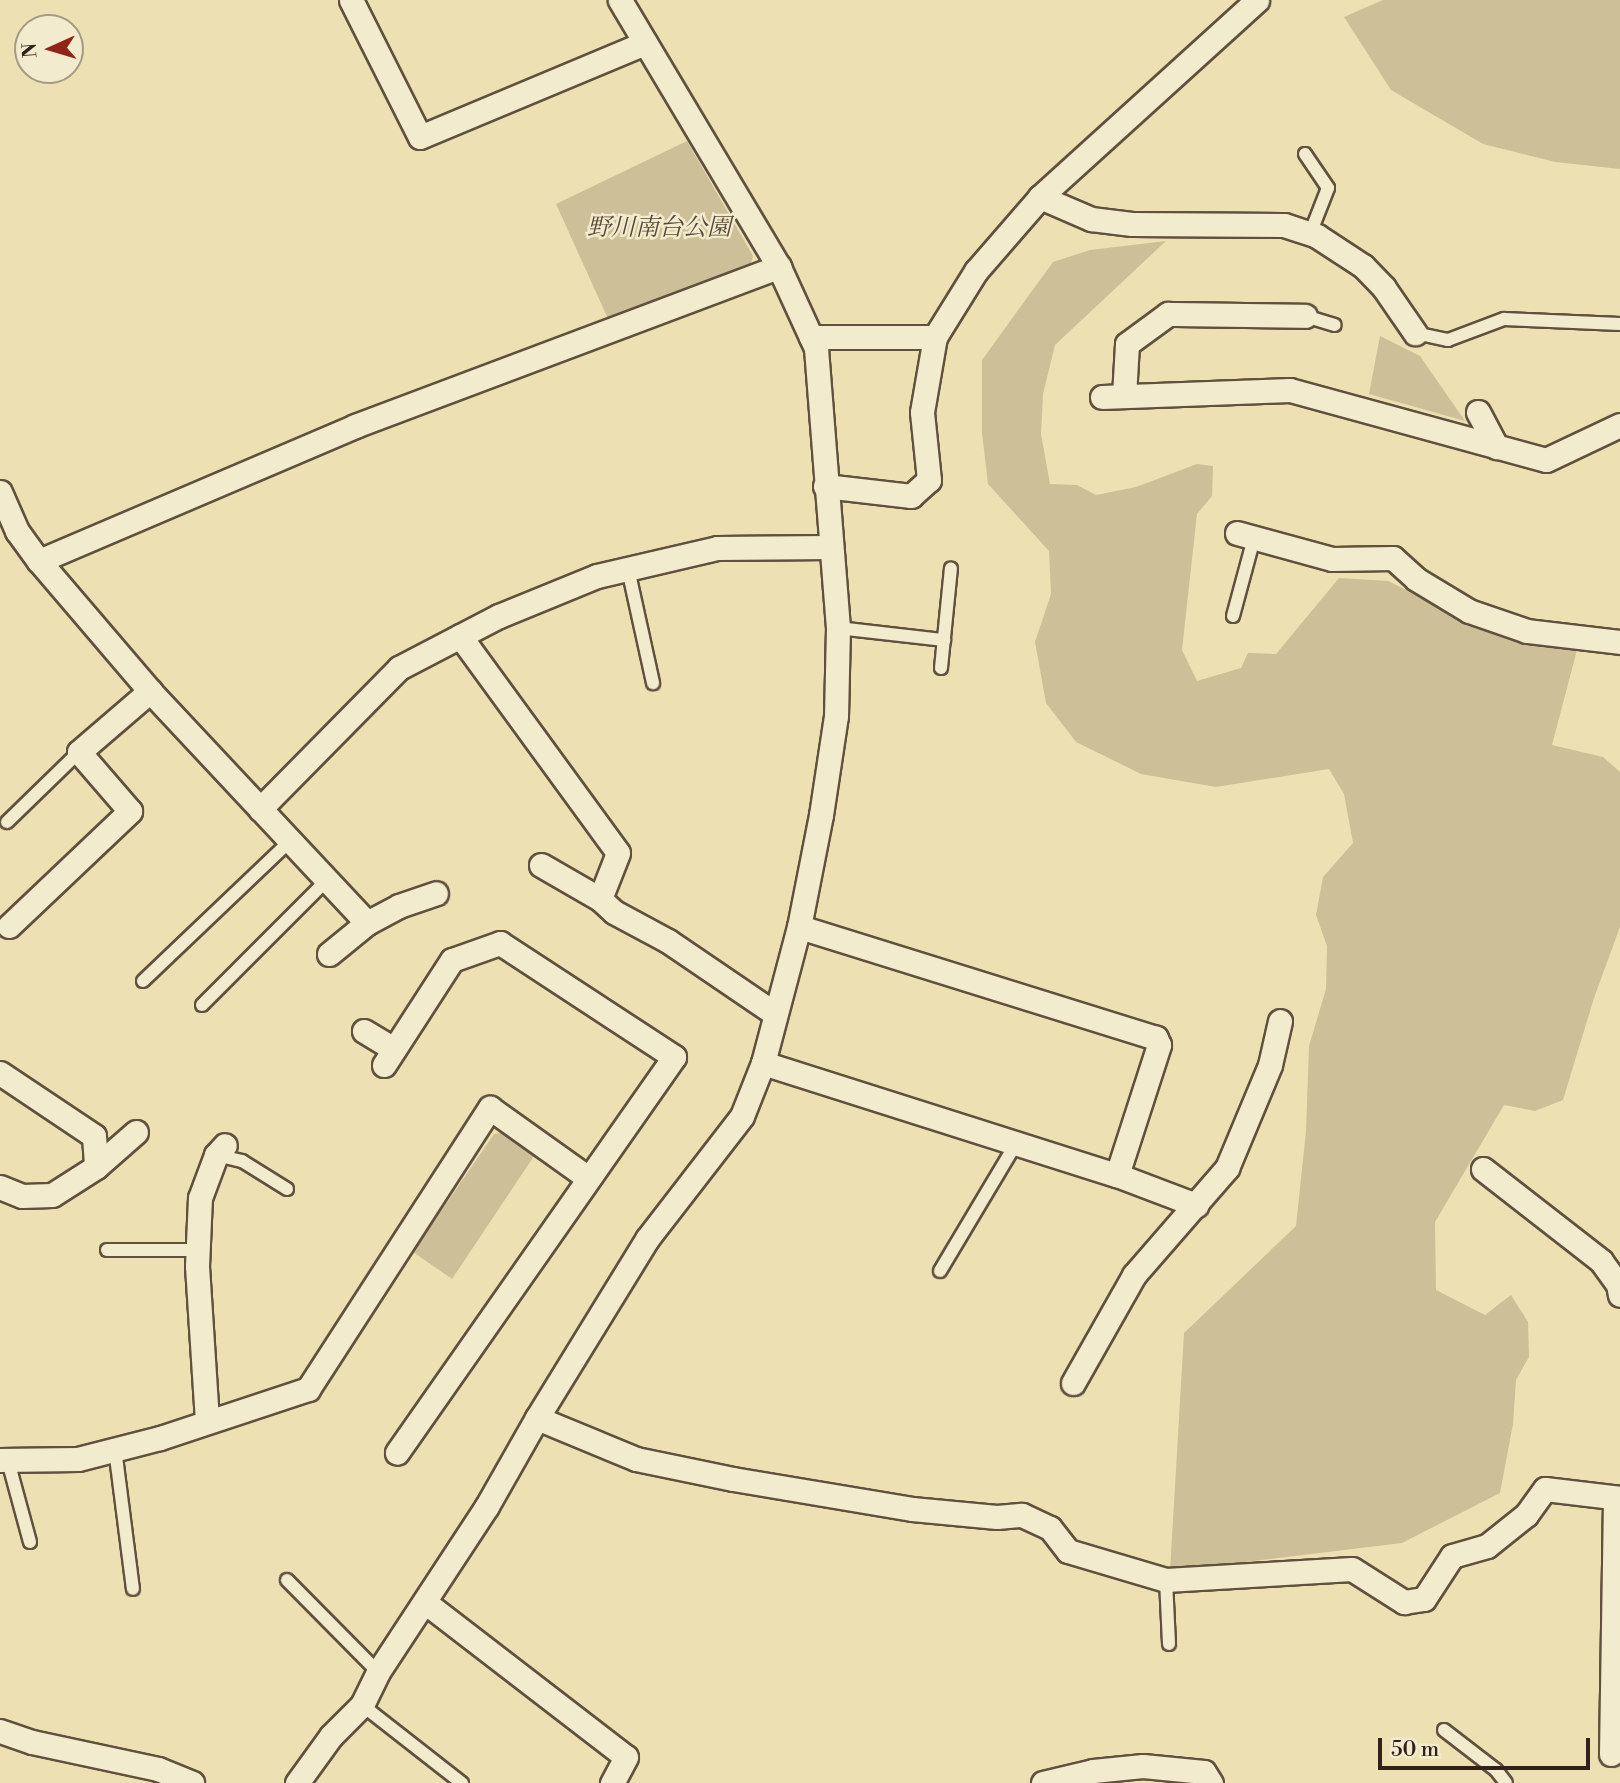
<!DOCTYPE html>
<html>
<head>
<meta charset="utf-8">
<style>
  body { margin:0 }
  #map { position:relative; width:1620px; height:1783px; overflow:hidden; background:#ede0b2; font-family:"Libre Bodoni","Noto Serif JP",serif }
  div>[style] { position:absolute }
  .green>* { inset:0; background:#cdc098 }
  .roads { filter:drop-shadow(2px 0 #60513e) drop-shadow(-2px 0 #60513e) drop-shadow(0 2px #60513e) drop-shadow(0 -2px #60513e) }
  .lane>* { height:12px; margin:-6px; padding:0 6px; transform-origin:6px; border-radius:6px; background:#f3ebcd }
  .street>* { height:23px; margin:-11.5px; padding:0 11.5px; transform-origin:11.5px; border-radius:11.5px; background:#f3ebcd }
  span { translate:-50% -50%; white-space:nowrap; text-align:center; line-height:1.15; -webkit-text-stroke:5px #f3ebcd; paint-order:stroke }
  .park-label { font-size:24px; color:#584938; font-style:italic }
  .north { position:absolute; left:14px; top:14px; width:70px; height:70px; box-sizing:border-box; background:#f3ebcd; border:2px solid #a59a85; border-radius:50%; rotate:266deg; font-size:19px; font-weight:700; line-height:28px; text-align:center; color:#312118 }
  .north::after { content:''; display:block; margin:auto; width:24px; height:32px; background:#8f2418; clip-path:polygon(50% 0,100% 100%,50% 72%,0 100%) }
  .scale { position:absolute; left:1378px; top:1738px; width:212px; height:32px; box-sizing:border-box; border:4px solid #312118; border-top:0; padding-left:9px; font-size:21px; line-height:24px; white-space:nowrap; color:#312118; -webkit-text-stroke:5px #f3ebcd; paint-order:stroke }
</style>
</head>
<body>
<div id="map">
  <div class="green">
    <i style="clip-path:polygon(1383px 0,1620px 0,1620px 169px,1555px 162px,1483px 144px,1391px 90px,1344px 17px)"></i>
    <i style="clip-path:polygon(687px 141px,753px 256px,750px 267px,609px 321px,556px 204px)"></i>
    <i style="clip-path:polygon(1166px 241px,1055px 345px,1043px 394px,1041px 434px,1050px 484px,1077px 485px,1096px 495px,1136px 487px,1197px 464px,1213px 466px,1212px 496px,1197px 514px,1182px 650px,1197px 681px,1241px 668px,1248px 653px,1276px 654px,1339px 578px,1388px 581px,1494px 632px,1577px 650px,1552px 745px,1603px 757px,1620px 772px,1620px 927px,1594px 998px,1563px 1100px,1535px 1111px,1504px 1105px,1435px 1222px,1436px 1290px,1485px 1315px,1511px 1295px,1528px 1322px,1529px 1357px,1516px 1380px,1513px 1424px,1500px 1493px,1402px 1543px,1170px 1571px,1184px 1333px,1296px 1226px,1306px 1131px,1309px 1046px,1326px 989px,1327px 946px,1316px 915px,1323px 877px,1353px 843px,1344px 794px,1329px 769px,1216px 787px,1141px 774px,1076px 742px,1046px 703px,1035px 642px,1051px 594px,1049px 551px,988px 484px,982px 433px,982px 360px,1053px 262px,1090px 250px)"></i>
    <i style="clip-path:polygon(1380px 336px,1420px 356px,1465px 421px,1369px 394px)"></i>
    <i style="clip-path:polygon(508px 1132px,536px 1153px,452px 1279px,413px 1252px,494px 1134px)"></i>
  </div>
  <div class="roads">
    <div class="lane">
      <i style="left:1305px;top:154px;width:41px;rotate:55.9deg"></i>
      <i style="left:1328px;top:188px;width:49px;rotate:111.4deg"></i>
      <i style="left:1305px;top:316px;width:31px;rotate:17deg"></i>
      <i style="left:1415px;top:333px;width:34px;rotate:12deg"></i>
      <i style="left:1448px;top:340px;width:60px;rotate:-20.6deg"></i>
      <i style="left:1504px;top:319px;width:116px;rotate:2.5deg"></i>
      <i style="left:628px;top:569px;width:117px;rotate:77.6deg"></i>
      <i style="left:1233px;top:616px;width:81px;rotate:-74.9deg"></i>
      <i style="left:838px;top:628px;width:107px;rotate:6.5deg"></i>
      <i style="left:941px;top:668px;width:100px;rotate:-84.3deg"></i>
      <i style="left:7px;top:822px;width:100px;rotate:-44.2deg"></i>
      <i style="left:143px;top:981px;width:203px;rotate:-43.6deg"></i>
      <i style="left:202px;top:1005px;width:177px;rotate:-45deg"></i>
      <i style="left:216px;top:1155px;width:27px;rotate:13deg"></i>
      <i style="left:242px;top:1161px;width:53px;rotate:31.9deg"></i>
      <i style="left:107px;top:1250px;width:91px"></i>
      <i style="left:940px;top:1271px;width:147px;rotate:-59.2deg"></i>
      <i style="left:115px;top:1449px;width:141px;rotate:82.7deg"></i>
      <i style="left:8px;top:1461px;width:84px;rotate:74.8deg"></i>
      <i style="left:287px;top:1580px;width:129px;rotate:45.3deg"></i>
      <i style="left:1166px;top:1580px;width:64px;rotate:87.3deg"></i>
      <i style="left:362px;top:1705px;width:127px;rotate:38deg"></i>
      <i style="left:1444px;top:1730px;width:66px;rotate:37.6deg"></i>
      <i style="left:1496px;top:1770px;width:16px;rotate:52deg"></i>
    </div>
    <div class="street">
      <i style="left:351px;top:0;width:153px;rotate:63.3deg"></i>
      <i style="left:420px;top:137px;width:244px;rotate:-22.7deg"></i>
      <i style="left:1040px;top:197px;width:56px;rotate:23.3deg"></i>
      <i style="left:1091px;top:219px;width:41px;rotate:7deg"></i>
      <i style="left:1132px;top:224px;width:152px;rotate:0.4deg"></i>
      <i style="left:1284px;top:225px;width:35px;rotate:18deg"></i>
      <i style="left:1317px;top:236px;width:55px;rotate:33.1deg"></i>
      <i style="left:1363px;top:266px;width:30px;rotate:46deg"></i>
      <i style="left:1384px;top:288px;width:55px;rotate:55.4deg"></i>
      <i style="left:811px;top:337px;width:124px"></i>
      <i style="left:1124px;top:396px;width:52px;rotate:-86.7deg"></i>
      <i style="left:1127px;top:344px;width:51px;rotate:-36.2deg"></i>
      <i style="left:1168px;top:314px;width:137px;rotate:0.8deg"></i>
      <i style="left:1102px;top:397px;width:188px;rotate:-2.1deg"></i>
      <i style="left:1290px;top:390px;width:265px;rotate:15.3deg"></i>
      <i style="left:1546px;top:460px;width:82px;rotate:-25.3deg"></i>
      <i style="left:1478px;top:412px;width:40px;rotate:62deg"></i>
      <i style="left:825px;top:486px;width:87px;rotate:6.6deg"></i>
      <i style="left:911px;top:496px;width:24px;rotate:-42deg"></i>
      <i style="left:929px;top:480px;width:68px;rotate:-95.9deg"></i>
      <i style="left:922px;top:412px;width:76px;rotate:-80.2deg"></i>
      <i style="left:935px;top:337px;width:78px;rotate:-58.2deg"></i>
      <i style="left:976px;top:271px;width:98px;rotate:-49.1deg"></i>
      <i style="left:1040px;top:197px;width:293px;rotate:-42.2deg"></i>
      <i style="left:0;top:492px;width:43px;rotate:66.4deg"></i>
      <i style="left:17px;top:531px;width:37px;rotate:54deg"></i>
      <i style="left:39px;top:561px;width:171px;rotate:49.5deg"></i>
      <i style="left:150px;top:691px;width:318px;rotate:46.9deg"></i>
      <i style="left:1237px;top:533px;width:98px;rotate:15.3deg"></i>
      <i style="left:1332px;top:559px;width:61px;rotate:-0.9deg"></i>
      <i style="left:1393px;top:558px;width:31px;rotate:42deg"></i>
      <i style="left:1416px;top:579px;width:62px;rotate:31.1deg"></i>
      <i style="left:1469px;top:611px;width:61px;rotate:19deg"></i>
      <i style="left:1527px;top:631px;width:94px;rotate:6.7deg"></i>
      <i style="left:39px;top:561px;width:344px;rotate:-23.1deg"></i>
      <i style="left:355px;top:426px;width:453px;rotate:-20.6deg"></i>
      <i style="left:460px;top:636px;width:268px;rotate:53.9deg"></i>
      <i style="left:618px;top:853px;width:49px;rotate:111.4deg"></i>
      <i style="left:260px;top:809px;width:198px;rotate:-45.4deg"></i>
      <i style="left:399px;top:668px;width:113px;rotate:-27.5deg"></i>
      <i style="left:499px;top:616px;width:106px;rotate:-22.2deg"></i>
      <i style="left:597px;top:576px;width:123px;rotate:-13.1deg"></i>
      <i style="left:717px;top:548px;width:113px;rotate:-0.5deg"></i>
      <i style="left:541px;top:865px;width:68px;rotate:30deg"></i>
      <i style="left:600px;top:899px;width:19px;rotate:43deg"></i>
      <i style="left:614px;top:912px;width:61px;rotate:28.2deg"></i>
      <i style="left:668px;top:941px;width:128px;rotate:34.2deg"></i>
      <i style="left:9px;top:926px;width:167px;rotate:-43.5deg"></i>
      <i style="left:130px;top:811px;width:78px;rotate:-130.8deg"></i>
      <i style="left:79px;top:752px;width:94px;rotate:-40.7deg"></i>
      <i style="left:329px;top:954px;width:49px;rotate:-39.2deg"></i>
      <i style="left:367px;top:923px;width:36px;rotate:-28deg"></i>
      <i style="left:399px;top:906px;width:39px;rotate:-19deg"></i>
      <i style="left:364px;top:1031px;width:35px;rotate:31deg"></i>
      <i style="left:763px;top:1063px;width:371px;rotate:17.6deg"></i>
      <i style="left:1117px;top:1175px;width:137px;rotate:-72.1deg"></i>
      <i style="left:1159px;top:1045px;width:8px;rotate:-113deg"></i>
      <i style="left:1156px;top:1038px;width:374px;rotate:-162.7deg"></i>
      <i style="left:384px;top:1065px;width:125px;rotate:-57.1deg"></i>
      <i style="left:452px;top:960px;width:51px;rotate:-19.5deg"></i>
      <i style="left:500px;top:943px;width:208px;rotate:33.2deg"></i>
      <i style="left:674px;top:1057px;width:483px;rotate:125deg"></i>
      <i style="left:0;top:1073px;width:113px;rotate:33.8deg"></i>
      <i style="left:94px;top:1136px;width:31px;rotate:86deg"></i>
      <i style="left:96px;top:1167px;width:52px;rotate:147.5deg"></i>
      <i style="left:52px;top:1195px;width:30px;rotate:178deg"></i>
      <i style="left:22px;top:1196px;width:24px;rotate:-158deg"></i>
      <i style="left:96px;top:1167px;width:53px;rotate:-41.2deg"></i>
      <i style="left:1483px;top:1169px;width:150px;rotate:37.9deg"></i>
      <i style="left:1601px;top:1261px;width:29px;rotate:54deg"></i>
      <i style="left:1618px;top:1284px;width:11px;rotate:80deg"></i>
      <i style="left:1117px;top:1175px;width:85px;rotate:20.8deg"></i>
      <i style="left:1073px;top:1383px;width:124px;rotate:-60.5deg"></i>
      <i style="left:1134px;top:1275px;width:142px;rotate:-49deg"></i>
      <i style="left:1227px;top:1168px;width:112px;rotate:-67.3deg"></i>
      <i style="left:1270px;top:1065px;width:45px;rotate:-77.2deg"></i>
      <i style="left:537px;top:1418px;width:107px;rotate:22.5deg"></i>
      <i style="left:636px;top:1459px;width:99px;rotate:11.7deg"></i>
      <i style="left:733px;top:1479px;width:181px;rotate:9.5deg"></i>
      <i style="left:912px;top:1509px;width:85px;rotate:5.4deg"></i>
      <i style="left:997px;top:1517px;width:25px;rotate:-5deg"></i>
      <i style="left:1022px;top:1515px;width:31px;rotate:25deg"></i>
      <i style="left:1050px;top:1528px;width:29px;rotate:52deg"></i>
      <i style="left:1068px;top:1551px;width:102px;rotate:16.5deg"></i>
      <i style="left:1166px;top:1580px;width:186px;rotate:-3.4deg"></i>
      <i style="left:1352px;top:1569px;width:62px;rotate:32.4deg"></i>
      <i style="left:1404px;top:1602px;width:20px;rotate:-9deg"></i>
      <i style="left:1424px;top:1599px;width:51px;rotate:-56.9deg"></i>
      <i style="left:1452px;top:1556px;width:36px;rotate:-16deg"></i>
      <i style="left:1487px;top:1546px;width:50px;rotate:-38.5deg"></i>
      <i style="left:1526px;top:1515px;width:32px;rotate:-54deg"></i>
      <i style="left:1545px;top:1489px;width:76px;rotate:6.8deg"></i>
      <i style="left:207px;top:1421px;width:155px;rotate:-93.7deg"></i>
      <i style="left:197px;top:1266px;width:68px;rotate:-87.5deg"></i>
      <i style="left:200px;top:1198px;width:46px;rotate:-69.6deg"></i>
      <i style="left:216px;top:1155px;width:13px;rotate:-48deg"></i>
      <i style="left:0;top:1460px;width:78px;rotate:-0.7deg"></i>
      <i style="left:78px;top:1459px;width:85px;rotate:-14.4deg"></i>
      <i style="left:160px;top:1438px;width:156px;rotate:-18.3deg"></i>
      <i style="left:308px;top:1389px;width:335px;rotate:-57.1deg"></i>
      <i style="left:490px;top:1108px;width:120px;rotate:35.5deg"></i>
      <i style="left:426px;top:1603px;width:252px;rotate:37.6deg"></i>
      <i style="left:626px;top:1757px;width:30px;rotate:118deg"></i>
      <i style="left:0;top:1731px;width:34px;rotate:19deg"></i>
      <i style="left:32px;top:1742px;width:129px;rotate:12.1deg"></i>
      <i style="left:158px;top:1769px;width:37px;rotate:22deg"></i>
      <i style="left:1611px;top:1754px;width:256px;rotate:-89.1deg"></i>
      <i style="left:297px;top:1783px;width:58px;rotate:-54.1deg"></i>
      <i style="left:331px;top:1736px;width:44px;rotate:-45deg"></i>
      <i style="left:362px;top:1705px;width:37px;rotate:-64deg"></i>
      <i style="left:378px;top:1672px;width:199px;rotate:-56.7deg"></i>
      <i style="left:487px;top:1506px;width:101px;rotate:-60.4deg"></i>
      <i style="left:537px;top:1418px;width:210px;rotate:-58.4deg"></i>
      <i style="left:647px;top:1239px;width:155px;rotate:-52.3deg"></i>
      <i style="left:742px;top:1116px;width:57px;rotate:-68.4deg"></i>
      <i style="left:763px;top:1063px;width:141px;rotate:-75.2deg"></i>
      <i style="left:799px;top:927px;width:114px;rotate:-78.9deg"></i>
      <i style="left:821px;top:815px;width:100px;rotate:-81.4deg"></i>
      <i style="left:836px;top:716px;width:88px;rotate:-88.7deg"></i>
      <i style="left:838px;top:628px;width:281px;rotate:-94.5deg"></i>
      <i style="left:816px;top:348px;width:89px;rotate:-114.6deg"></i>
      <i style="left:779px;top:267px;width:311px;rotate:-120.8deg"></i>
      <i style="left:1043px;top:1783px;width:51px;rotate:-13.5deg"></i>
      <i style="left:1093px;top:1771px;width:50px;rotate:-5.7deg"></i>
      <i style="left:1143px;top:1766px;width:61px;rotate:5.6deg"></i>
      <i style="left:1204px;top:1772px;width:13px;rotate:58deg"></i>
    </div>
  </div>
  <div class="park-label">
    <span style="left:659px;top:229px">野川南台公園</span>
  </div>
  <div class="north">N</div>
  <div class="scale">50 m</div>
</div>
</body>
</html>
